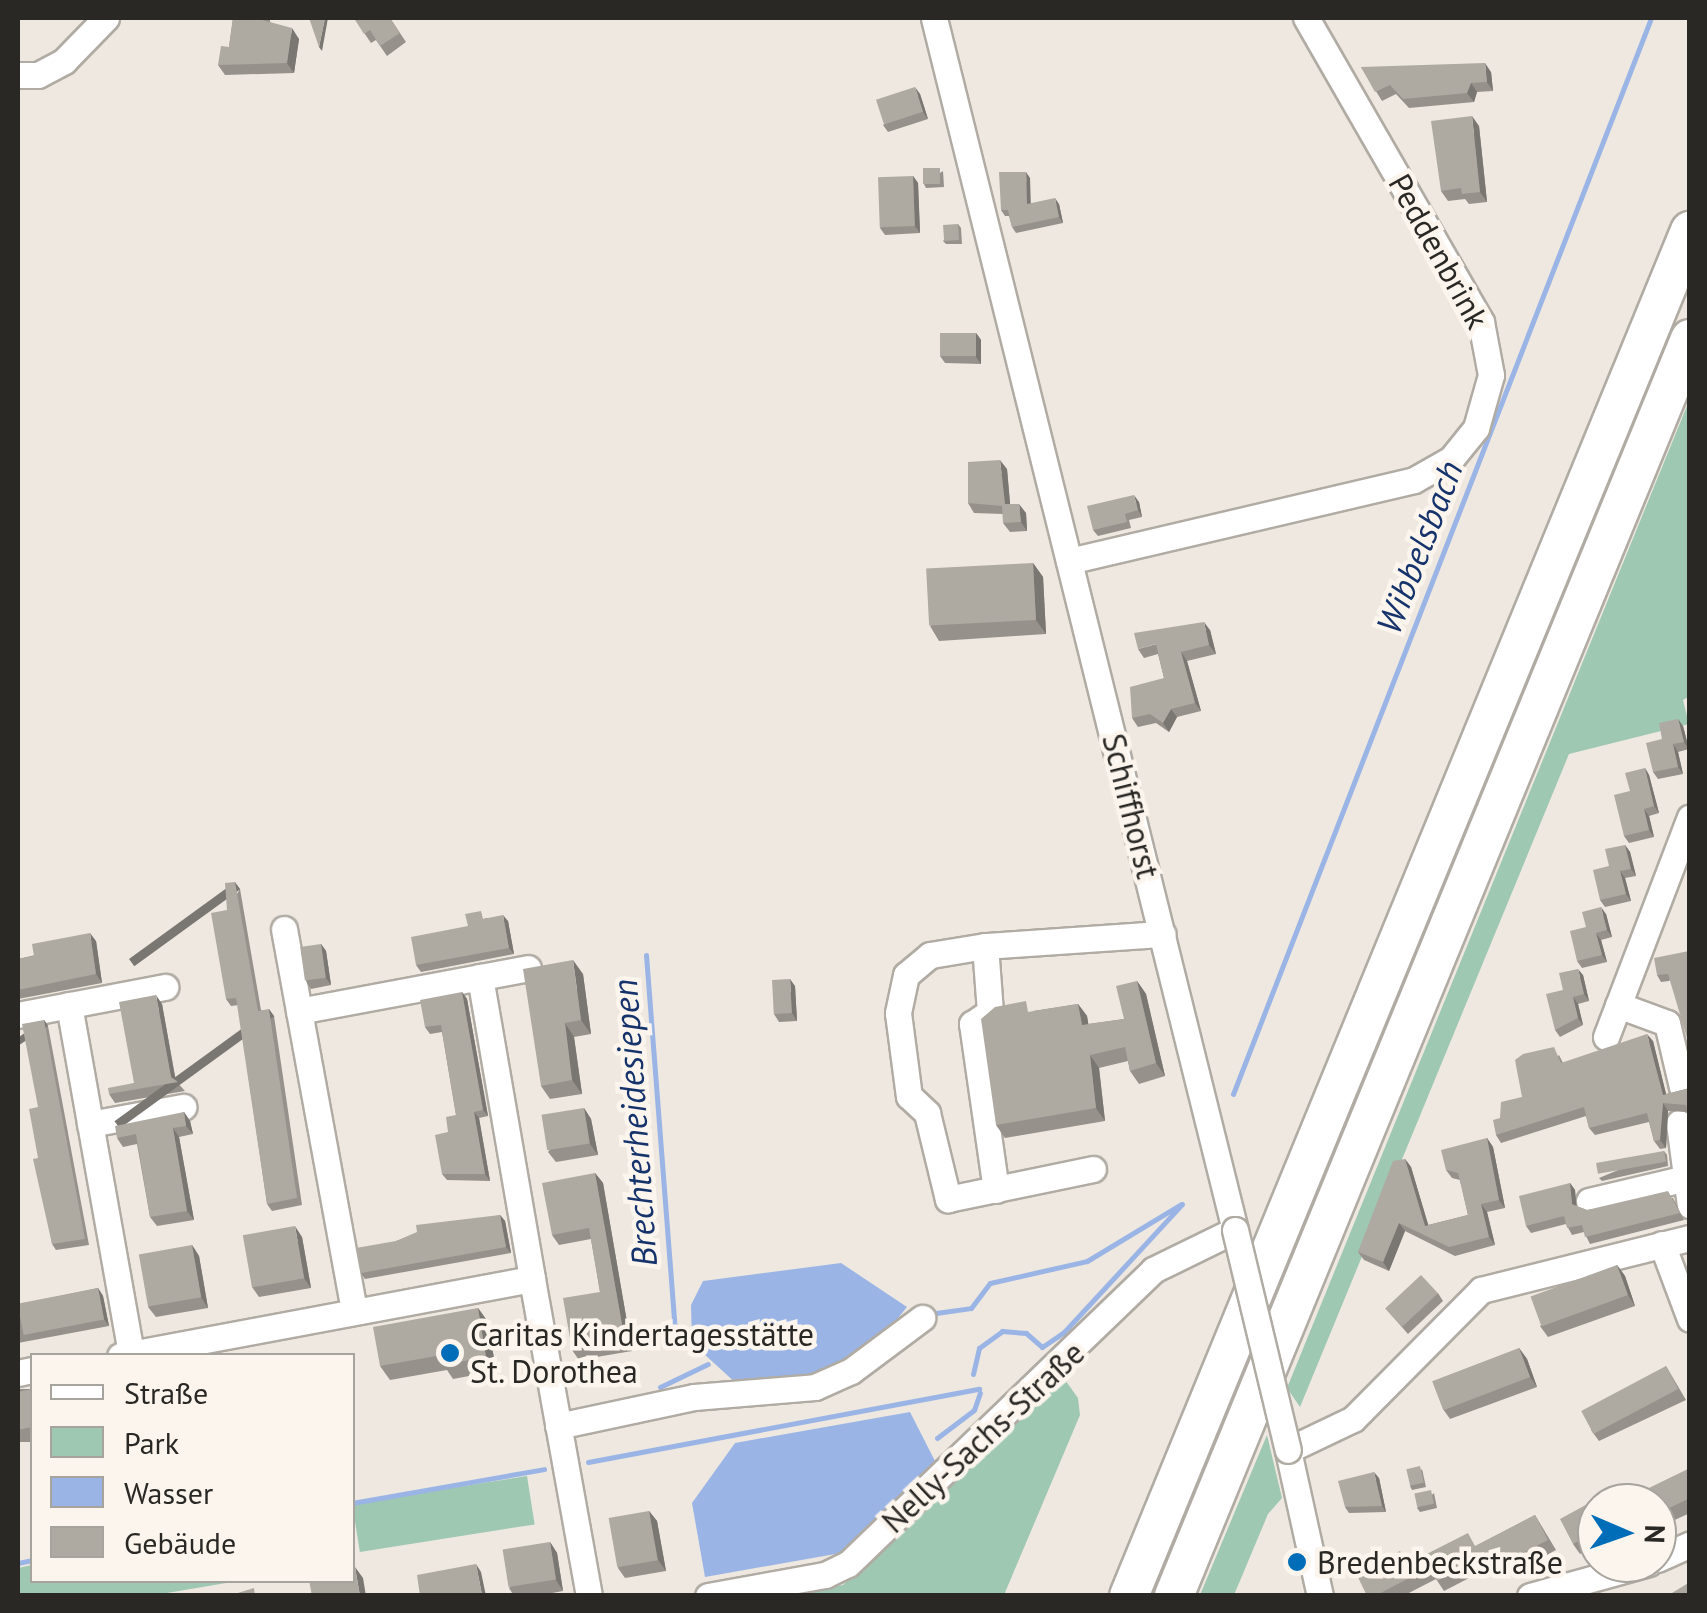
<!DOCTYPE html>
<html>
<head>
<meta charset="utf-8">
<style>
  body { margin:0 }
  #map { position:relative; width:1707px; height:1613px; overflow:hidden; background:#eee8e0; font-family:"PT Sans",sans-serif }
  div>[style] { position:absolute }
  .green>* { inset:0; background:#9ec8b2; transform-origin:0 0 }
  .water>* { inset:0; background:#9ab5e5 }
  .stream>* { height:5px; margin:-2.5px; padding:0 2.5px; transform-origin:2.5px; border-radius:2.5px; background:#9ab5e5 }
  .roads { filter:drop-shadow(2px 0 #b0aba3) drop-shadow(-2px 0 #b0aba3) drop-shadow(0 2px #b0aba3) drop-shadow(0 -2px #b0aba3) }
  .minor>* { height:25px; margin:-12.5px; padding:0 12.5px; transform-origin:12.5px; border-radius:12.5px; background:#fff }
  .highway>* { height:38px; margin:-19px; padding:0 19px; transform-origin:19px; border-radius:19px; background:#fff }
  .bridges { filter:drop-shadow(2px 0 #b0aba3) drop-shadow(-2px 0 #b0aba3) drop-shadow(0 2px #b0aba3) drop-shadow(0 -2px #b0aba3) }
  .minor-bridge>* { height:25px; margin:-12.5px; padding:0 12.5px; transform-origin:12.5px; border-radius:12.5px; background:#fff }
  .wall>* { inset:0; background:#96918a; transform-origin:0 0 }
  .shaded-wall>* { inset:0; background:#7a7671; transform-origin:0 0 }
  .building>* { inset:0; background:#aea9a1; transform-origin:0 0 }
  .dots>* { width:28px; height:28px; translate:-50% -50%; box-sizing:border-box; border:5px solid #fbf5ed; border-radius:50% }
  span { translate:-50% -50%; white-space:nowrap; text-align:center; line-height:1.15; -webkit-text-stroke:9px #fbf5ed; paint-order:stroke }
  .street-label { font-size:32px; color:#2a2825 }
  .poi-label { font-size:32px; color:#2a2825 }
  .left { translate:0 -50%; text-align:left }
  .water-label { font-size:35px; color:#16336c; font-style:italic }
  .frame { position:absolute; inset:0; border:20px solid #2a2825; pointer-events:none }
  .legend { position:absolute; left:30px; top:1353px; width:325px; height:230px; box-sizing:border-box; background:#fbf5ed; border:2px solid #a7a39d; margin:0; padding:12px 18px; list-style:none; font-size:30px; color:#2a2825 }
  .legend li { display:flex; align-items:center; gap:20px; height:50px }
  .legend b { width:50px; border:2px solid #a7a39d }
  .north { position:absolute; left:1577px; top:1483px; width:100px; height:100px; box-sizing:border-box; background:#fbf5ed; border:2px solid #a7a39d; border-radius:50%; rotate:92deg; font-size:28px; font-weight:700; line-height:40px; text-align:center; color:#2a2825 }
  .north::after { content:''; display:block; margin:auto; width:35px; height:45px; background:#006db8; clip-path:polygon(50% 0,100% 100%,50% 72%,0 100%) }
</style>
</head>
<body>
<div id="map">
  <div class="green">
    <i style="clip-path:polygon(1689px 401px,1690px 696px,1683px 700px,1689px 724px,1569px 754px,1300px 1407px,1287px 1388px)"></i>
    <i style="clip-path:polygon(1063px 1377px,1078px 1398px,1080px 1415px,1004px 1595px,781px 1596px,843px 1585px)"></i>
    <i style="clip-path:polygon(1267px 1435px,1282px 1498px,1268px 1514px,1234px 1595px,1200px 1595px)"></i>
    <i style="left:527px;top:1476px;width:49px;height:177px;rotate:81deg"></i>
    <i style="clip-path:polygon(32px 1565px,32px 1580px,238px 1581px,155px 1595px,18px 1595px,18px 1568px)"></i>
  </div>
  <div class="water">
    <i style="clip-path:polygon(841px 1263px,907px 1307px,872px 1350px,813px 1382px,738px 1385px,692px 1343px,691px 1305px,703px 1281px)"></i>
    <i style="clip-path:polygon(910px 1412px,936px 1463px,841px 1553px,705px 1577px,692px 1503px,735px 1443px)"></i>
  </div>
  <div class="stream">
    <i style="left:646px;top:955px;width:392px;rotate:85.6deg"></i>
    <i style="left:1233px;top:1094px;width:1154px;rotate:-68.77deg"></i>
    <i style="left:936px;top:1313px;width:35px;rotate:-8deg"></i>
    <i style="left:971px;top:1308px;width:31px;rotate:-53deg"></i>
    <i style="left:990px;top:1283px;width:99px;rotate:-12.8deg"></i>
    <i style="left:1087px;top:1261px;width:110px;rotate:-31.2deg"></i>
    <i style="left:973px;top:1374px;width:27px;rotate:-77deg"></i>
    <i style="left:979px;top:1348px;width:29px;rotate:-36deg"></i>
    <i style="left:1002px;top:1331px;width:24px;rotate:5deg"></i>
    <i style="left:1026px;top:1333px;width:21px;rotate:41deg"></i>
    <i style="left:1042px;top:1347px;width:27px;rotate:-34deg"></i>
    <i style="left:1064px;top:1332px;width:174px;rotate:-47.3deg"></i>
    <i style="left:660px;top:1387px;width:53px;rotate:-25.6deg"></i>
    <i style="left:937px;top:1438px;width:46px;rotate:-37.1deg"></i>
    <i style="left:974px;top:1410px;width:18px;rotate:-71deg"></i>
    <i style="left:588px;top:1462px;width:398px;rotate:-10.6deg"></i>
    <i style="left:352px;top:1503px;width:195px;rotate:-10deg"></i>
    <i style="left:18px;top:1563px;width:14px;rotate:-12deg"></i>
  </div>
  <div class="roads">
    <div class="minor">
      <i style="left:18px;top:75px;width:20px"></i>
      <i style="left:38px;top:75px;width:30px;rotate:-28deg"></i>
      <i style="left:64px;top:61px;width:60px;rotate:-45.7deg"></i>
      <i style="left:1069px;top:561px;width:354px;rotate:-13.2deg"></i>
      <i style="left:1414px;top:480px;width:43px;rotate:-29.6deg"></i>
      <i style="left:1451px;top:459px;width:40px;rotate:-51deg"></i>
      <i style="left:1476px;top:428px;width:55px;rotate:-74.2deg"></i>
      <i style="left:1491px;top:375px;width:54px;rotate:-100.7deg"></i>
      <i style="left:1481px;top:322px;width:351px;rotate:-119.9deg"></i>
      <i style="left:284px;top:929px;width:389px;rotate:79.6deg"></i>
      <i style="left:985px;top:946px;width:56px;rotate:170.7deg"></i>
      <i style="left:930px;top:955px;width:31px;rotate:140deg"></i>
      <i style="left:906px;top:975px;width:39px;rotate:102deg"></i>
      <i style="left:898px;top:1013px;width:84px;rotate:82.5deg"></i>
      <i style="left:909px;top:1096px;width:25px;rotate:43deg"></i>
      <i style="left:927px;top:1113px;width:89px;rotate:76.3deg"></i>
      <i style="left:948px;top:1199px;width:148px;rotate:-11.7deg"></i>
      <i style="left:480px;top:977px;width:306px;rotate:80.2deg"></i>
      <i style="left:69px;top:1005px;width:354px;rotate:79.9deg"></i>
      <i style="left:1618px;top:1005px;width:52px;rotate:20.2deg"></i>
      <i style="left:1667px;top:1023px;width:66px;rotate:76.8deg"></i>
      <i style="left:299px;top:1011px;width:233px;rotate:-10.6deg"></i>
      <i style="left:18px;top:1015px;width:150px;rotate:-10.8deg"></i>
      <i style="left:1606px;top:1037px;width:235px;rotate:-69.1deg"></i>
      <i style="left:1679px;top:1123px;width:83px;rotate:82.4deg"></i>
      <i style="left:90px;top:1124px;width:95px;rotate:-10.4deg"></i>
      <i style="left:996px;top:1190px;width:168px;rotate:-98.2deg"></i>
      <i style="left:972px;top:1024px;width:22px;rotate:-34deg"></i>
      <i style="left:990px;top:1012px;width:66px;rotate:-94.3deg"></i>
      <i style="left:985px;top:946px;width:178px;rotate:-3.9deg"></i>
      <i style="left:1589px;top:1201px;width:100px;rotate:-13.3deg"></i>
      <i style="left:1662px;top:1244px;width:80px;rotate:69.5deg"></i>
      <i style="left:120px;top:1356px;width:419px;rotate:-10.6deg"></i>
      <i style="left:532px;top:1279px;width:322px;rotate:79.8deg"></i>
      <i style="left:18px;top:1373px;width:14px;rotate:-12deg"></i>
      <i style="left:558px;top:1426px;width:139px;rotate:-12deg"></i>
      <i style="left:694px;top:1397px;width:121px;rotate:-4.7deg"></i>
      <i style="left:815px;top:1387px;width:39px;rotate:-24deg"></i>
      <i style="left:851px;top:1371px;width:89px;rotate:-36.7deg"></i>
      <i style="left:1657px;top:1559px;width:36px;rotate:-24deg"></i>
      <i style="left:708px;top:1596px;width:119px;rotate:-10.2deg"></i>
      <i style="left:825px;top:1575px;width:25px;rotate:-26deg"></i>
      <i style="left:848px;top:1564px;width:424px;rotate:-43.9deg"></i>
      <i style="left:1153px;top:1270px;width:91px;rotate:-26deg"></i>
      <i style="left:1235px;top:1230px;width:1249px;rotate:-103.95deg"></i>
      <i style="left:1320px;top:1596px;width:149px;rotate:-102.4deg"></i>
      <i style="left:1288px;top:1450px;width:72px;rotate:-25.5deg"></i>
      <i style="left:1353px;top:1419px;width:182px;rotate:-45.2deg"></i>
      <i style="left:1481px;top:1290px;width:215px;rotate:-14deg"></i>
      <i style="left:1530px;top:1596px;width:123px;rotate:-15.5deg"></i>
    </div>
    <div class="highway">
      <i style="left:1129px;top:1596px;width:1476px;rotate:-67.66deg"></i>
      <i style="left:1174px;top:1596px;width:1359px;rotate:-67.68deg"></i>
    </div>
  </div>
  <div class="bridges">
    <div class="minor-bridge">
      <i style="left:1235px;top:1230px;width:226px;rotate:76.5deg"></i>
    </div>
  </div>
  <div class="wall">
    <i style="clip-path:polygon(233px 18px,270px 18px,270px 22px,299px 39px,294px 73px,225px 75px,218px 65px,229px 47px)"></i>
    <i style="clip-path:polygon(354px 18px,390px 18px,406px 42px,387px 56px,376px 40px,371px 43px)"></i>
    <i style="clip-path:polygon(1361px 67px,1491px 72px,1493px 91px,1477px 92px,1474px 102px,1409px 108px,1396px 94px,1382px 101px)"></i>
    <i style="clip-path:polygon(920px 94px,928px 119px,888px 132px,883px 125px)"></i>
    <i style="clip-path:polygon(1479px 126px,1487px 202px,1469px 204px,1465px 199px,1448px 201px,1441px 191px)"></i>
    <i style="clip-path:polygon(943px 171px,944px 187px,926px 188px,924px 184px)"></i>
    <i style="clip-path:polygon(913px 176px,918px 183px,920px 233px,885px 235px,880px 228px)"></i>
    <i style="clip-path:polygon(1030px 178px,1030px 203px,1059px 204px,1063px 223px,1016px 233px,1012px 227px,1009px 216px,1005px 216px,1001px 210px)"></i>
    <i style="clip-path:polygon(958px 224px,961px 228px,962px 244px,946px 244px,943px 241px)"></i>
    <i style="clip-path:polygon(976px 333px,981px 340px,981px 364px,945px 363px,940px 356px)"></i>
    <i style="clip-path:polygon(1007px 469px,1010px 504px,1026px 513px,1027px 531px,1010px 532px,1003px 523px,1003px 514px,974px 513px,968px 503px)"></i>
    <i style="clip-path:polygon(1139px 502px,1142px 517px,1129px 520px,1131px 528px,1098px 536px,1093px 530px)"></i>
    <i style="clip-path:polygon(1033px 563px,1043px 577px,1046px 634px,939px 641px,930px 626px)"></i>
    <i style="clip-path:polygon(1210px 630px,1216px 654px,1187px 661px,1201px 711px,1177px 717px,1169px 732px,1156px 723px,1138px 727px,1132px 718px,1164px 678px,1158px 654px,1144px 658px,1138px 649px)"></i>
    <i style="clip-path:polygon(1683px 726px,1689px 749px,1678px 752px,1683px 774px,1658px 779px,1653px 772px,1662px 739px)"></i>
    <i style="clip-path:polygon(1645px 768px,1649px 775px,1659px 813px,1649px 816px,1654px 837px,1629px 843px,1624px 836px,1630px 791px)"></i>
    <i style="clip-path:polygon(1625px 845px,1630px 852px,1636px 876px,1625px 878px,1631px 901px,1605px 907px,1600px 900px,1609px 866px)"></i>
    <i style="clip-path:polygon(240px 889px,261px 1010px,274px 1016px,302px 1205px,272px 1211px,267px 1204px,238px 1005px,231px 1006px,226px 999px,227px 910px)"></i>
    <i style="clip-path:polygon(1606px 914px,1612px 937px,1601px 940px,1607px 962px,1582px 968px,1577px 961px,1586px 927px)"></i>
    <i style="clip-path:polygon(486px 918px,508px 921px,514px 954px,421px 972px,416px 965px,468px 926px)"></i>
    <i style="clip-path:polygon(96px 941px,102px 983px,18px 999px,18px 959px)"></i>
    <i style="clip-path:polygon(321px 944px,326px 951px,331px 985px,311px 989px,306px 981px)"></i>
    <i style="clip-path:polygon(1690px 952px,1669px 981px,1661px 982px,1657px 975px)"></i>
    <i style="clip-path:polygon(583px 974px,591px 1034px,574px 1037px,582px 1094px,550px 1099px,541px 1086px)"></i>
    <i style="clip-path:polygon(1583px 975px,1589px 1001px,1578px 1004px,1583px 1025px,1560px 1037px,1555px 1030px,1563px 990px)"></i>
    <i style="clip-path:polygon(1137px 981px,1146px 994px,1165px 1076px,1139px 1084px,1130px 1071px,1128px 1061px,1099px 1068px,1105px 1121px,1005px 1138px,996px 1125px,1033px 1011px,1078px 1004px,1087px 1016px,1088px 1024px,1124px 1019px)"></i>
    <i style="clip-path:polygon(795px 986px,797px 1021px,779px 1022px,774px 1014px)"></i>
    <i style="clip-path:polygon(462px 992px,467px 999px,488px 1116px,479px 1118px,490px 1181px,447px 1180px,442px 1174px,448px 1132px,456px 1115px,442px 1032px,430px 1034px,425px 1027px)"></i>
    <i style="clip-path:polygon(162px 1004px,176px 1081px,185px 1091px,115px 1103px,109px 1094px,134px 1083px)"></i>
    <i style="clip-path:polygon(44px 1020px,48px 1026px,89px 1245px,56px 1250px,52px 1244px,38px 1158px,38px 1107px)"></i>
    <i style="clip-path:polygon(1653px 1041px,1666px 1094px,1690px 1088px,1687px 1112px,1668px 1111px,1666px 1148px,1660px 1149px,1654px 1141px,1649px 1122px,1595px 1135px,1589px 1128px,1586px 1116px,1501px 1143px,1496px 1135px,1500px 1118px,1522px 1097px,1559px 1055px,1563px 1063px)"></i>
    <i style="clip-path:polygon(584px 1108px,591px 1119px,598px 1155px,556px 1162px,548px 1152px)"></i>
    <i style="clip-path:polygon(184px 1112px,190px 1121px,193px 1134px,179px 1137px,194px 1220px,157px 1226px,150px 1217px,137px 1144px,123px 1147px,117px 1138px)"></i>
    <i style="clip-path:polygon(1487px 1138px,1493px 1147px,1505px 1208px,1487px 1212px,1495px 1245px,1455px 1256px,1405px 1231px,1389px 1271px,1364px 1260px,1358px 1252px,1405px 1159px,1411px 1167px,1428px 1225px,1468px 1215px,1460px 1180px,1452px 1178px,1446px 1170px)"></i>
    <i style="clip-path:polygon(1664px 1151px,1667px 1155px,1668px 1166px,1602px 1181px,1599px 1178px)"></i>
    <i style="clip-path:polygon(595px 1173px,603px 1183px,632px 1351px,579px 1360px,572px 1350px,600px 1292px,591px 1239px,559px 1245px,552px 1235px)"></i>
    <i style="clip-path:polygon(1570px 1183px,1575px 1190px,1576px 1206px,1587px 1210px,1673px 1198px,1684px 1220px,1590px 1244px,1584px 1232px,1572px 1235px,1566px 1224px,1531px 1233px,1526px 1226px)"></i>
    <i style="clip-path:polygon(500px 1215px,505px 1221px,511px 1253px,365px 1279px,361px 1273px,396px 1241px)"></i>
    <i style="clip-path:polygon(302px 1237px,311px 1288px,259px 1297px,252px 1287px)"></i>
    <i style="clip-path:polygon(192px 1245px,199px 1256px,208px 1308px,156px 1317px,148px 1307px)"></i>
    <i style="clip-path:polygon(1617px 1265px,1625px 1276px,1635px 1306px,1548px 1337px,1540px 1326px)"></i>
    <i style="clip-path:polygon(98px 1288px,103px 1296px,109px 1326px,18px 1343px,18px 1305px)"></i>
    <i style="clip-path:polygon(1438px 1293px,1443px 1301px,1408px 1334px,1386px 1309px)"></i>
    <i style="clip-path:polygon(478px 1308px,488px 1322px,496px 1371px,453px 1379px,447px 1370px,390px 1380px,380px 1366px)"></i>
    <i style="clip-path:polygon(1519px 1348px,1527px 1359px,1537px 1387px,1450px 1419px,1443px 1409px)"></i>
    <i style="clip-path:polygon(1666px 1366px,1686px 1400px,1599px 1441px,1591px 1430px)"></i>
    <i style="left:32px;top:1389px;width:53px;height:14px;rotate:90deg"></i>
    <i style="clip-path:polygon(1690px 1468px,1690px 1513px,1657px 1528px,1657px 1503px)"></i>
    <i style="clip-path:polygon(1422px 1469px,1426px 1487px,1412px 1490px,1410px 1486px)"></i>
    <i style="clip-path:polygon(1379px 1478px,1386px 1512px,1349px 1513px,1345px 1507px)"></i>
    <i style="clip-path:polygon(1434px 1493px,1437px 1508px,1420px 1512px,1417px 1508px)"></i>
    <i style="clip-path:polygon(1597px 1503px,1597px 1545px,1580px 1554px,1573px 1544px)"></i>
    <i style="clip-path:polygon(649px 1511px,657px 1521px,666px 1571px,625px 1578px,618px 1568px)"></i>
    <i style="clip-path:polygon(1535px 1515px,1556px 1550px,1513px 1573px,1504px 1560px,1444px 1591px,1436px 1579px,1403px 1596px,1367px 1596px,1408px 1563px,1476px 1546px)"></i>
    <i style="clip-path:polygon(550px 1542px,557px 1553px,563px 1591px,536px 1596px,514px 1596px,509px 1588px)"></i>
  </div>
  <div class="shaded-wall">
    <i style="clip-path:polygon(325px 18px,328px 18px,322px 51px,319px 47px)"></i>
    <i style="clip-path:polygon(292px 28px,299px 39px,294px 73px,287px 63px)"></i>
    <i style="clip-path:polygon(1485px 63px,1491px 72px,1493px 91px,1487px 82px)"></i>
    <i style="clip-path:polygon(1471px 83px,1477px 92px,1474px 102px,1467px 93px)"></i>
    <i style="clip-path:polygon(915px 87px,920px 94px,928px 119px,923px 112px)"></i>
    <i style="clip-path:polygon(1472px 116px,1479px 126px,1487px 202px,1480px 192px)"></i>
    <i style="clip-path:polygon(1026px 172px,1030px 178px,1031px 210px,1027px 204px)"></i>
    <i style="clip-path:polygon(913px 176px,918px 183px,920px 233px,915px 226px)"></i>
    <i style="clip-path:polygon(1055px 198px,1059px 204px,1063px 223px,1059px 217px)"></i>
    <i style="clip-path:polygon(976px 333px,981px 340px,981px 364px,976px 357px)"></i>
    <i style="clip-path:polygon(1000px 460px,1007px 469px,1011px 514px,1005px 504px)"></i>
    <i style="clip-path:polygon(1134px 495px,1139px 502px,1142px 517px,1138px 510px)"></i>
    <i style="clip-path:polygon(1019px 504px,1026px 513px,1027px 531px,1021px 522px)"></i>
    <i style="clip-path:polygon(1033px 563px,1043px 577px,1046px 634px,1036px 620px)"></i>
    <i style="clip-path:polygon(1204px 622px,1210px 630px,1216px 654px,1209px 645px)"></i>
    <i style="clip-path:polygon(1181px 652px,1187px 661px,1201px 711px,1195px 703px)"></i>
    <i style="clip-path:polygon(1171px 709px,1177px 717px,1169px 732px,1163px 723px)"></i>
    <i style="clip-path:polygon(1678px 719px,1683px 726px,1689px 749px,1684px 742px)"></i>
    <i style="clip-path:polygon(1673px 744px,1678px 752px,1683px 774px,1678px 767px)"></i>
    <i style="clip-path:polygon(1645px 768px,1649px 775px,1659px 813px,1654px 806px)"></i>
    <i style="clip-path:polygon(1644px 809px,1649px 816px,1654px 837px,1649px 830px)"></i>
    <i style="clip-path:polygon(1625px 845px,1630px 852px,1636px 876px,1631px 869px)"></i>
    <i style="clip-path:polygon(1620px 871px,1625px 878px,1631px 901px,1626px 894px)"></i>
    <i style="left:235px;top:882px;width:9px;height:131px;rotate:54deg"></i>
    <i style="clip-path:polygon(1601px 907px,1606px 914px,1612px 937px,1607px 930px)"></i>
    <i style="clip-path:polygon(503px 915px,508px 921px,514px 954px,509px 948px)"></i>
    <i style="clip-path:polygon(90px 933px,96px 941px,102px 983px,96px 974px)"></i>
    <i style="clip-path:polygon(1596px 933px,1601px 940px,1607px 962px,1602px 955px)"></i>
    <i style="clip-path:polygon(321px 944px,326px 951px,331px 985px,326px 978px)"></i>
    <i style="clip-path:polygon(573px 960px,583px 974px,591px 1034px,581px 1020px)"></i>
    <i style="clip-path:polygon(1578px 969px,1583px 975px,1589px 1001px,1584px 994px)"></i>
    <i style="clip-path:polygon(790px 979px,795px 986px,797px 1021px,792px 1013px)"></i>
    <i style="clip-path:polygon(1137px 981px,1146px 994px,1165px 1076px,1156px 1063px)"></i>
    <i style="clip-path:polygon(462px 992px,467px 999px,488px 1116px,483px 1110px)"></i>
    <i style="clip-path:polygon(156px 995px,162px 1004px,176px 1083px,171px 1077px)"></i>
    <i style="clip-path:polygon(1573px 997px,1578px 1004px,1583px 1025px,1578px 1018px)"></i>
    <i style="clip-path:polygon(1078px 1004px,1087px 1016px,1091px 1038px,1082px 1025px)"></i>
    <i style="left:269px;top:1009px;width:9px;height:191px;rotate:54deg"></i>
    <i style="left:44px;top:1020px;width:7px;height:223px;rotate:56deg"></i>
    <i style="clip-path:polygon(565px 1023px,574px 1037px,582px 1094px,572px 1080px)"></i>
    <i style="clip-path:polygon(1647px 1034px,1653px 1041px,1668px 1102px,1663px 1095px)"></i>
    <i style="clip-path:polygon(1090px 1055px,1099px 1068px,1105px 1121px,1096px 1108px)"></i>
    <i style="clip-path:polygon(1663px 1103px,1668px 1111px,1666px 1148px,1660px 1140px)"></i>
    <i style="clip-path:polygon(584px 1108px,591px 1119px,598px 1155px,590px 1144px)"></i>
    <i style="clip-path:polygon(184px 1112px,190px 1121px,193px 1134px,186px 1126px)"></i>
    <i style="clip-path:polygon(474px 1112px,479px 1118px,490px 1181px,485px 1174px)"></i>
    <i style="clip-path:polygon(173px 1128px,179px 1137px,194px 1220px,187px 1211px)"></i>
    <i style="clip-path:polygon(1487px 1138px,1493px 1147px,1505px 1208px,1499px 1200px)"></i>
    <i style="clip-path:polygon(1405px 1159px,1411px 1167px,1431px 1234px,1425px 1226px)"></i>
    <i style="clip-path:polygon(595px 1173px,603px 1183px,632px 1351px,625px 1341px)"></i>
    <i style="clip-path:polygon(1570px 1183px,1575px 1190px,1577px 1211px,1572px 1204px)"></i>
    <i style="clip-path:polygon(1481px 1204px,1487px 1212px,1495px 1245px,1489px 1237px)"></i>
    <i style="clip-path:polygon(500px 1215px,505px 1221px,511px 1253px,506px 1247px)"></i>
    <i style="clip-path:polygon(1399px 1223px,1405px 1231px,1389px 1271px,1383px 1262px)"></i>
    <i style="clip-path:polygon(295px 1226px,302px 1237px,311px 1288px,304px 1278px)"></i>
    <i style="clip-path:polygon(192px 1245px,199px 1256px,208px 1308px,201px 1297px)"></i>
    <i style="clip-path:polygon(1617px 1265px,1625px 1276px,1635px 1306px,1628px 1295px)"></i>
    <i style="clip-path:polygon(98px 1288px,103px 1296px,109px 1326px,104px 1319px)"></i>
    <i style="clip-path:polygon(478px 1308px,488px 1322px,496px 1371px,486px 1357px)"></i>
    <i style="clip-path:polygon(1519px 1348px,1527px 1359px,1537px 1387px,1530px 1377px)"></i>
    <i style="clip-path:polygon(1374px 1472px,1379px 1478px,1386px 1512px,1382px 1506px)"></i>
    <i style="clip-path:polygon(649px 1511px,657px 1521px,666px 1571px,658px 1560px)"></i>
    <i style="clip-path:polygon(550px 1542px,557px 1553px,563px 1591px,556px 1580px)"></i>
    <i style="clip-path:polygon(476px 1564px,481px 1572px,486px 1596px,482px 1595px)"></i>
    <i style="clip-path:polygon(355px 1567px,363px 1578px,366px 1596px,360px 1596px)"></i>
  </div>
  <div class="building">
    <i style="clip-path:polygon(233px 18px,262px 18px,262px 20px,292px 28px,287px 63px,218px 65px,221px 46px,229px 47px)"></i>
    <i style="clip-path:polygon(309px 18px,325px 18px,319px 47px)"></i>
    <i style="clip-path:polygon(354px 18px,390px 18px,400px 33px,380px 46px,370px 30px,364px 34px)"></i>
    <i style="clip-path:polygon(1485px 63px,1487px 82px,1471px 83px,1467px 93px,1403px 99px,1390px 85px,1375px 92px,1361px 67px)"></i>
    <i style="left:915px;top:87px;width:26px;height:41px;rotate:72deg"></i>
    <i style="clip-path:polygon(1472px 116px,1480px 192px,1462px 194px,1461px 188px,1441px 191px,1431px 121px)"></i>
    <i style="left:923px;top:168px;width:17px;height:16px"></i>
    <i style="clip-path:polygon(999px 172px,1026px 172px,1027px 204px,1055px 198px,1059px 217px,1012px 227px,1008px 210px,1001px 210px)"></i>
    <i style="left:913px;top:176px;width:50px;height:35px;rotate:88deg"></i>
    <i style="left:958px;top:224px;width:16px;height:15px;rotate:86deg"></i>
    <i style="left:940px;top:333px;width:36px;height:23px"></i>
    <i style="clip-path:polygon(1000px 460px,1005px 504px,1019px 504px,1021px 522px,1003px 523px,1002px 506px,968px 503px,968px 462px)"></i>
    <i style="clip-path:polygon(1134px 495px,1138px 510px,1125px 514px,1127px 522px,1093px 530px,1087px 506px)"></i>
    <i style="left:1033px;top:563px;width:57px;height:107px;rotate:87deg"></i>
    <i style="clip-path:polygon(1204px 622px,1209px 645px,1181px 652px,1195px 703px,1171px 709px,1163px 723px,1150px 714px,1132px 718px,1130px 687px,1164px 678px,1156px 644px,1138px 649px,1134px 633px)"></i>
    <i style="clip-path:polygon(1678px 719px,1684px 742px,1673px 744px,1678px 767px,1653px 772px,1646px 743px,1662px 739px,1659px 723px)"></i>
    <i style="clip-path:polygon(1645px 768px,1654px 806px,1644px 809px,1649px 830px,1624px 836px,1614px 795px,1630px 791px,1625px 773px)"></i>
    <i style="clip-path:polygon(1625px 845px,1631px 869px,1620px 871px,1626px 894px,1600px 900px,1593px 870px,1609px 866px,1605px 849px)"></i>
    <i style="clip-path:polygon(235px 882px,258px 1011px,269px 1009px,297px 1198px,267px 1204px,236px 998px,226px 999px,211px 913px,227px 910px,225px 883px)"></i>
    <i style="clip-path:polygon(1601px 907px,1607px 930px,1596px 933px,1602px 955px,1577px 961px,1570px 931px,1586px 927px,1582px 912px)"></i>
    <i style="clip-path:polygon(481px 911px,483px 919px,503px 915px,509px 948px,416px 965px,411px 937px,468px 926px,465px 914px)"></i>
    <i style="clip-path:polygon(90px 933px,96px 974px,18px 990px,18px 959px,34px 956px,32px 944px)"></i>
    <i style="left:321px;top:944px;width:34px;height:21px;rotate:82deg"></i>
    <i style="clip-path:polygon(1689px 951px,1690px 955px,1690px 1048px,1668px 974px,1657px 975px,1654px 958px)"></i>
    <i style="clip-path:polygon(573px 960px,581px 1020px,565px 1023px,572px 1080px,541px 1086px,523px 969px)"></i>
    <i style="clip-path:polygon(1578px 969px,1584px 994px,1573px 997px,1578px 1018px,1555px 1030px,1546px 994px,1563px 990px,1559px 973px)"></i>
    <i style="left:790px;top:979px;width:34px;height:18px;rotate:87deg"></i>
    <i style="clip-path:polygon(1137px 981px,1156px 1063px,1130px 1071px,1125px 1047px,1090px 1055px,1096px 1108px,996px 1125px,981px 1019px,995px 1007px,1026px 1001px,1028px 1012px,1078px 1004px,1082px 1025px,1124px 1019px,1116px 986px)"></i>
    <i style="clip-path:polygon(462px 992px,483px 1110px,474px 1112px,485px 1174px,442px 1174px,435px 1135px,448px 1132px,446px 1117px,456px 1115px,441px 1025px,425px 1027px,420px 1000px)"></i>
    <i style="clip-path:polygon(156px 995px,171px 1077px,178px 1082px,109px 1094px,108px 1088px,134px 1083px,119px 1002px)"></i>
    <i style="clip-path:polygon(44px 1020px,85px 1239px,52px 1244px,33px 1159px,38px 1158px,29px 1109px,38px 1107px,22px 1024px)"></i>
    <i style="clip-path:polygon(1647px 1034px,1663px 1095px,1690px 1088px,1690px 1123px,1686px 1105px,1663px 1103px,1660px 1140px,1654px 1141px,1647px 1113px,1589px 1128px,1584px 1107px,1496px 1135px,1493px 1120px,1500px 1118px,1501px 1102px,1522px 1097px,1515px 1060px,1523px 1054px,1554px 1047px,1561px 1063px)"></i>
    <i style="left:584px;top:1108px;width:36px;height:43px;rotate:81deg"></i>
    <i style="clip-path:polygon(184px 1112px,186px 1126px,173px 1128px,187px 1211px,150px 1217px,136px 1134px,117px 1138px,115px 1126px)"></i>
    <i style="clip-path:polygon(1487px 1138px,1499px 1200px,1481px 1204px,1489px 1237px,1449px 1247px,1399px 1223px,1383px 1262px,1358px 1252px,1393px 1161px,1405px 1159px,1425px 1226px,1468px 1215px,1458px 1173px,1446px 1170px,1441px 1150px)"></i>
    <i style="left:1664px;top:1151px;width:11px;height:69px;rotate:80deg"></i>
    <i style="clip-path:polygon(595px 1173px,625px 1341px,572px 1350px,563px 1298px,600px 1292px,589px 1228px,552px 1235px,542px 1183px)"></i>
    <i style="clip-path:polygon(1570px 1183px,1572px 1204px,1587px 1210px,1668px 1191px,1680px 1213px,1585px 1237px,1582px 1225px,1567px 1228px,1564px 1216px,1526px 1226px,1519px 1196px)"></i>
    <i style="clip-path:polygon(500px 1215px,506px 1247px,361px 1273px,356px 1248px,396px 1241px,417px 1232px,416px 1225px)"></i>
    <i style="left:295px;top:1226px;width:53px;height:53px;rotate:80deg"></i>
    <i style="left:192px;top:1245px;width:53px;height:54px;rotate:80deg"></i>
    <i style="left:1617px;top:1265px;width:32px;height:92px;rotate:70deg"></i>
    <i style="left:1421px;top:1275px;width:25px;height:49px;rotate:47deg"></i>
    <i style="left:98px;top:1288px;width:32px;height:82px;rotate:79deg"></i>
    <i style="clip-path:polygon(478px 1308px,486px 1357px,443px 1365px,442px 1355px,380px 1366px,373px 1327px)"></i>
    <i style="left:1519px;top:1348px;width:31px;height:93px;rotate:69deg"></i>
    <i style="left:1666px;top:1366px;width:26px;height:96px;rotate:62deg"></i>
    <i style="clip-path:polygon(32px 1389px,32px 1427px,18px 1430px,18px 1392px)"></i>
    <i style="left:1420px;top:1466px;width:17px;height:14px;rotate:77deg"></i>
    <i style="clip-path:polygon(1690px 1468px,1690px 1498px,1657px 1514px,1657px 1503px,1618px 1503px)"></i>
    <i style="clip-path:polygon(1374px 1472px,1382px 1506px,1345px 1507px,1338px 1481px)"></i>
    <i style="left:1431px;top:1490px;width:14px;height:17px;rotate:78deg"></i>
    <i style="clip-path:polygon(1602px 1496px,1606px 1503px,1597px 1503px,1597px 1531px,1573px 1544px,1560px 1519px)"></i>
    <i style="left:649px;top:1511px;width:50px;height:41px;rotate:80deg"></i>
    <i style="clip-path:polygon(1535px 1515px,1548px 1540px,1505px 1562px,1498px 1549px,1437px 1581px,1430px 1567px,1375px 1596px,1367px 1596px,1356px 1573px,1400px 1551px,1407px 1564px,1468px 1533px,1475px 1546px)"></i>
    <i style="left:550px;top:1542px;width:38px;height:48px;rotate:81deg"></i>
    <i style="clip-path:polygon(476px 1564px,482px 1595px,420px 1596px,417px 1575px)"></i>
    <i style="clip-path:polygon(355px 1567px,360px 1596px,312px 1596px,309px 1580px,352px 1580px,352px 1568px)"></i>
    <i style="clip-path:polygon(1690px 1582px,1690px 1596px,1667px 1596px)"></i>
    <i style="clip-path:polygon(254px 1588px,255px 1596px,228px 1596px)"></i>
  </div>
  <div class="dots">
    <i style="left:450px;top:1353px;background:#006db8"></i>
    <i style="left:1297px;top:1562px;background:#006db8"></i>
  </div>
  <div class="street-label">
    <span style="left:1439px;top:251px;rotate:61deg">Peddenbrink</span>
    <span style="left:1131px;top:806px;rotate:76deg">Schiffhorst</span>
    <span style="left:983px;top:1437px;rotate:-43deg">Nelly-Sachs-Straße</span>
  </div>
  <div class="poi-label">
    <span class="left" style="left:470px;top:1353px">Caritas Kindertagesstätte<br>St. Dorothea</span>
    <span class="left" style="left:1317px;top:1562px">Bredenbeckstraße</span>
  </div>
  <div class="water-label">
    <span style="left:1419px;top:547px;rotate:-69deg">Wibbelsbach</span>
    <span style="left:634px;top:1123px;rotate:-94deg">Brechterheidesiepen</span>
  </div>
  <div class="frame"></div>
  <ul class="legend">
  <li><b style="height:12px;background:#fff"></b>Straße</li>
  <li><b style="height:28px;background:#9ec8b2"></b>Park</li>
  <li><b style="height:28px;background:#9ab5e5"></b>Wasser</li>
  <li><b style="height:28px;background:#aea9a1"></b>Gebäude</li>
  </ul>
  <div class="north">N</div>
</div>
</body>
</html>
